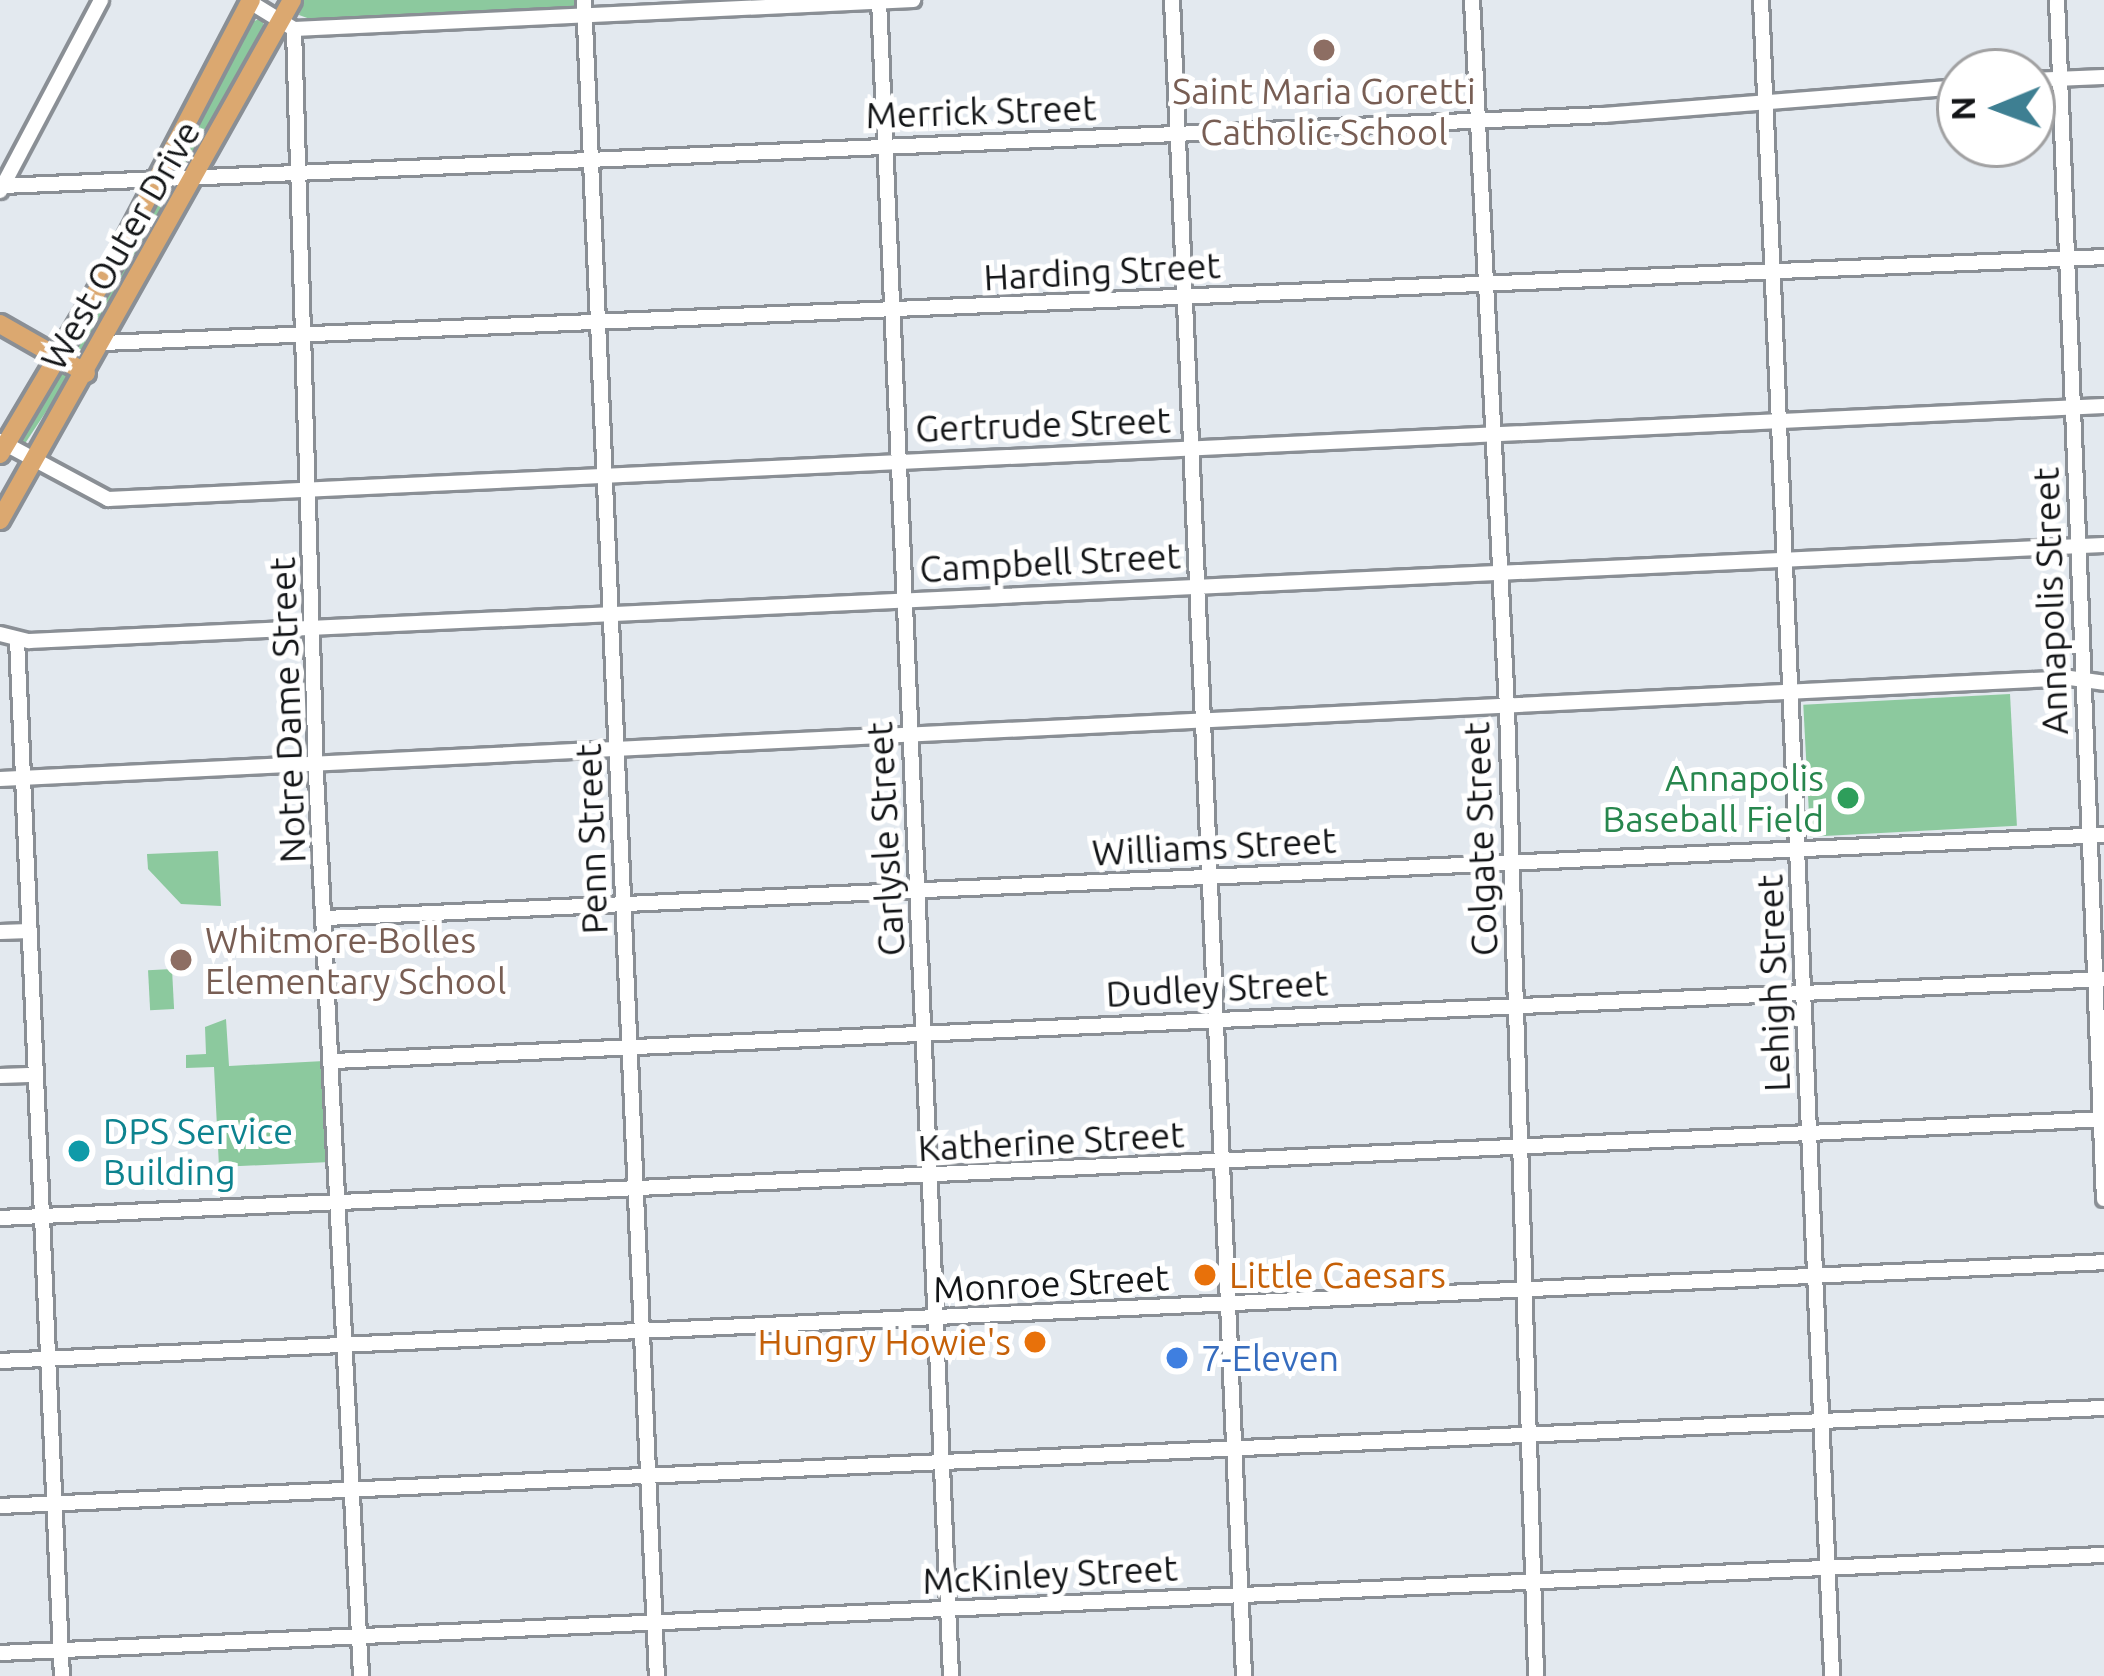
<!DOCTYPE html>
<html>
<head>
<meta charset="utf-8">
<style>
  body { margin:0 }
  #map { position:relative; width:2104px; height:1676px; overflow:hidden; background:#e3e9ef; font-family:Ubuntu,sans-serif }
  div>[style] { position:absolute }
  .green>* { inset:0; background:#8cc99e; transform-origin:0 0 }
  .roads { filter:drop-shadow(3px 0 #8a8f95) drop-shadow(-3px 0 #8a8f95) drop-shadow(0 3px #8a8f95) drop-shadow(0 -3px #8a8f95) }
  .minor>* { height:14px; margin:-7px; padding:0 7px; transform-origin:7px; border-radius:7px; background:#fff }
  .major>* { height:18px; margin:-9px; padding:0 9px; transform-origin:9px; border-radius:9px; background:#dba870 }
  .dots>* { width:33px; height:33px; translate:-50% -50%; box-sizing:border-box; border:6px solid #fff; border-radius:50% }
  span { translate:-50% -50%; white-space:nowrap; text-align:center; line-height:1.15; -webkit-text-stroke:10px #fff; paint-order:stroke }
  .education-label { font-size:36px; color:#785e54 }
  .left { translate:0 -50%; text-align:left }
  .street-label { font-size:36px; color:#131517 }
  .leisure-label { font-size:36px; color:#27864d }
  .right { translate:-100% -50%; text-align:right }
  .culture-label { font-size:36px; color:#0d838f }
  .food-label { font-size:36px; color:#c56008 }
  .shop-label { font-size:36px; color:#366cbe }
  .north { position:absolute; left:1936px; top:48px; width:120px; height:120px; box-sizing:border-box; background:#fff; border:3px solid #a1a1a2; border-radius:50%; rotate:269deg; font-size:33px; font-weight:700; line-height:48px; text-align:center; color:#131517 }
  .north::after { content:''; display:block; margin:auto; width:42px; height:54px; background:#3e7f92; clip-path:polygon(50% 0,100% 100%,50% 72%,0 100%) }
</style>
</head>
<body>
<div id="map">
  <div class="green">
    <i style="clip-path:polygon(304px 0,577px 0,578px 7px,310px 19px,299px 15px)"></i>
    <i style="clip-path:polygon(261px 18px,265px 28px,191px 168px,181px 170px,178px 158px,250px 23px)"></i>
    <i style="clip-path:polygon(165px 187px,177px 193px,82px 354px,73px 347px)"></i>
    <i style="clip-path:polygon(63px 365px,67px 380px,24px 445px,20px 438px)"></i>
    <i style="left:2010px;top:694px;width:132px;height:207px;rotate:87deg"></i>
    <i style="clip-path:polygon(218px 851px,221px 906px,181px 904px,148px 869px,147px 854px)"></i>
    <i style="left:172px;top:969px;width:40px;height:24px;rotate:87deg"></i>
    <i style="clip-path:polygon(226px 1019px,229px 1066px,324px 1061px,330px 1162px,219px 1167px,214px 1067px,186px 1068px,186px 1055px,206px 1054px,205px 1027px)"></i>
  </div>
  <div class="roads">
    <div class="minor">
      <i style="left:584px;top:0;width:1678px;rotate:87.51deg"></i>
      <i style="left:879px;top:0;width:1678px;rotate:87.54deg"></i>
      <i style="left:1172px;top:0;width:1678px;rotate:87.54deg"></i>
      <i style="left:1472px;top:0;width:709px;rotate:87.17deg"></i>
      <i style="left:1507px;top:708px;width:968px;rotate:88.28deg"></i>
      <i style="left:1761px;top:0;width:1678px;rotate:87.57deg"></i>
      <i style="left:2057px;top:0;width:1200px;rotate:87.76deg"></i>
      <i style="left:250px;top:2px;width:52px;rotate:31.5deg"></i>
      <i style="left:294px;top:29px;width:620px;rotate:-2.68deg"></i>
      <i style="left:294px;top:29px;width:746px;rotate:88.31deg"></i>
      <i style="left:316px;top:775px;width:902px;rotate:87.14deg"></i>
      <i style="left:2032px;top:80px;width:72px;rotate:-2.4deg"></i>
      <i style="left:3px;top:186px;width:1603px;rotate:-2.54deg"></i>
      <i style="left:1604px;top:115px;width:357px;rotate:-4.5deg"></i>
      <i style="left:0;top:191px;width:216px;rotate:-62.1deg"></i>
      <i style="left:104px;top:343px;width:2002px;rotate:-2.46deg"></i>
      <i style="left:0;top:441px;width:123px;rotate:28.2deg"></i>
      <i style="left:108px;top:499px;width:1998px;rotate:-2.67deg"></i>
      <i style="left:0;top:634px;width:30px;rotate:14deg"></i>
      <i style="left:29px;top:641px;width:2077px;rotate:-2.65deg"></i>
      <i style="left:17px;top:639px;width:1038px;rotate:87.52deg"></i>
      <i style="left:0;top:779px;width:2072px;rotate:-2.79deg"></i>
      <i style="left:2070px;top:678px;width:34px;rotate:8deg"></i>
      <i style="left:326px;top:918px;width:1780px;rotate:-2.67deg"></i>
      <i style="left:0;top:932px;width:30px;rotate:-2deg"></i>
      <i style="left:334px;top:1061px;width:1772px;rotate:-2.65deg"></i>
      <i style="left:0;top:1076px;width:36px;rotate:-2deg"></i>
      <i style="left:0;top:1218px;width:2106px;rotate:-2.69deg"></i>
      <i style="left:0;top:1361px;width:2106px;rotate:-2.69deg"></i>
      <i style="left:0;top:1506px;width:2106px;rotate:-2.67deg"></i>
      <i style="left:0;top:1653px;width:2106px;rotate:-2.67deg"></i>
    </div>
    <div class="major">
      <i style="left:0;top:324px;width:99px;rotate:29.7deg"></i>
      <i style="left:0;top:454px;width:226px;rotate:-59.3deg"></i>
      <i style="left:115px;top:260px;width:293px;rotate:-62.4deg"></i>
      <i style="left:0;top:520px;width:596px;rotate:-60.68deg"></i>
    </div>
  </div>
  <div class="dots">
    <i style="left:1324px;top:50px;background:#8d6e63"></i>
    <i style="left:1848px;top:798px;background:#2e9e5b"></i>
    <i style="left:181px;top:960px;background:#8d6e63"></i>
    <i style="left:79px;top:1151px;background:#0f9aa8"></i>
    <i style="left:1205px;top:1275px;background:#e8710a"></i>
    <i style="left:1035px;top:1342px;background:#e8710a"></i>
    <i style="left:1177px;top:1358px;background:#3f7fe0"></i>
  </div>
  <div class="education-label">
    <span style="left:1324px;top:111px">Saint Maria Goretti<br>Catholic School</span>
    <span class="left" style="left:205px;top:960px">Whitmore-Bolles<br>Elementary School</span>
  </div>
  <div class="street-label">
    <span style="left:981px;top:111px;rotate:-2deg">Merrick Street</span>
    <span style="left:120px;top:245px;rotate:-60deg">West Outer Drive</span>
    <span style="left:1102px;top:271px;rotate:-3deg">Harding Street</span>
    <span style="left:1043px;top:424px;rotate:-2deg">Gertrude Street</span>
    <span style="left:1050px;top:562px;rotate:-3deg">Campbell Street</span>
    <span style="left:2050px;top:601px;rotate:-92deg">Annapolis Street</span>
    <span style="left:287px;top:710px;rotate:-92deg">Notre Dame Street</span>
    <span style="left:591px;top:839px;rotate:-92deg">Penn Street</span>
    <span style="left:885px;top:839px;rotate:-93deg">Carlysle Street</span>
    <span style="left:1480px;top:839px;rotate:-92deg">Colgate Street</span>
    <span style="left:1214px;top:846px;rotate:-3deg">Williams Street</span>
    <span style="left:1773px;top:983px;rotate:-92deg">Lehigh Street</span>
    <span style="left:1217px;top:988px;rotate:-3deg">Dudley Street</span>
    <span style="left:1051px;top:1141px;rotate:-3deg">Katherine Street</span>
    <span style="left:1051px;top:1283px;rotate:-3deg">Monroe Street</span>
    <span style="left:1050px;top:1574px;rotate:-3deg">McKinley Street</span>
  </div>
  <div class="leisure-label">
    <span class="right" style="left:1824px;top:798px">Annapolis<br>Baseball Field</span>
  </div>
  <div class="culture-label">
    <span class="left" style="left:103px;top:1151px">DPS Service<br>Building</span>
  </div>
  <div class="food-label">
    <span class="left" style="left:1229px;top:1275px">Little Caesars</span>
    <span class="right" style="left:1011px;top:1342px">Hungry Howie's</span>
  </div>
  <div class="shop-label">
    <span class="left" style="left:1201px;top:1358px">7-Eleven</span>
  </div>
  <div class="north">N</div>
</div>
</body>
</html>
